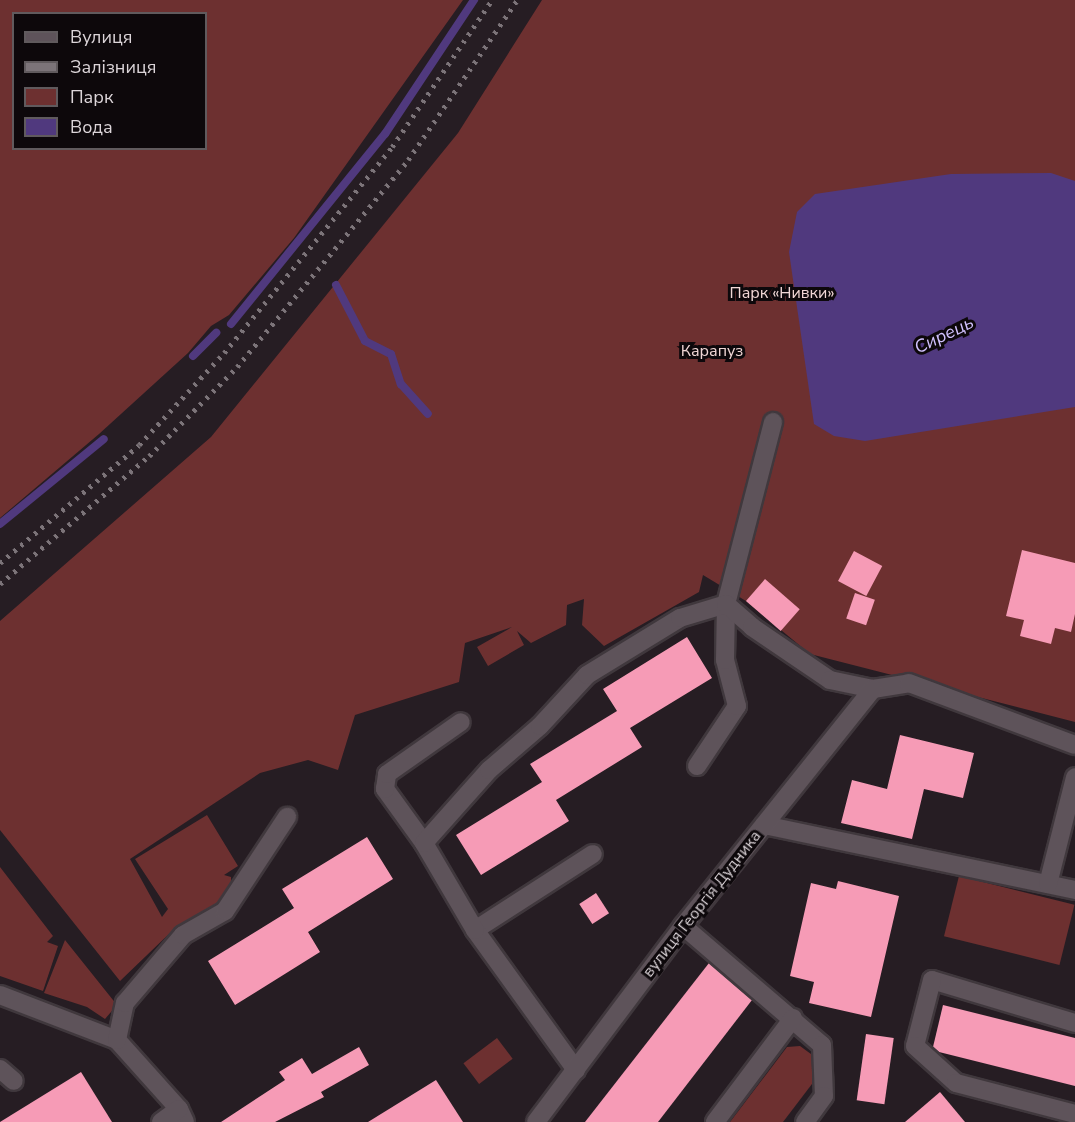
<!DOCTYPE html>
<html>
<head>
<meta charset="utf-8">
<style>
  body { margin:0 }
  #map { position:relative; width:1075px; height:1122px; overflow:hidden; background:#261d23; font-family:"Nunito Sans",sans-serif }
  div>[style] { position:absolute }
  .green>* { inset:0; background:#6d3030; transform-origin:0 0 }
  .water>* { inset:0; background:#50397e }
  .stream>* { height:8px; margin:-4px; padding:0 4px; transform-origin:4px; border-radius:4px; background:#50397e }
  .building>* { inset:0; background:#f69bb6; transform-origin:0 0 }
  .roads { filter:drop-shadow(2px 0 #40383d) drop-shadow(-2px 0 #40383d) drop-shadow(0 2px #40383d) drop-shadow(0 -2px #40383d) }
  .minor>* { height:18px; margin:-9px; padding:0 9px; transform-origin:9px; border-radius:9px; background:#5e535a }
  .rail>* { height:4.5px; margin-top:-2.25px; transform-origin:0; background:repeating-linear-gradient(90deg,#7c7479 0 3px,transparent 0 9px) }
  span { translate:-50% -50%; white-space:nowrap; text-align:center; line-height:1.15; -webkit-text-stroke:6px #0d080b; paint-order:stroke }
  .park-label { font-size:16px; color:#f1d7d6 }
  .street-label { font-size:16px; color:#dcd5d9 }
  .water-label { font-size:18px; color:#d1c1fe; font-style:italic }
  .legend { position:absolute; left:12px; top:12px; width:195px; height:138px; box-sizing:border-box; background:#0d080b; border:2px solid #605a5d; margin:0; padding:8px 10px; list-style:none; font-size:18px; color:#dcd5d9 }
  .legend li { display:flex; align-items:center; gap:12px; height:30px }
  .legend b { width:30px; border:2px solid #605a5d }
</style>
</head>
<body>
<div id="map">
  <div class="green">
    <i style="clip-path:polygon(evenodd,0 0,463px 0,294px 238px,229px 315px,211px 326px,188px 353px,99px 434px,0 518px,0 0,14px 14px,206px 14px,206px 148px,14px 148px,14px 14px)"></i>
    <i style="clip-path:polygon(542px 0,1075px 0,1075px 722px,810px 654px,746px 601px,703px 575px,699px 592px,604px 646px,582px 625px,584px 599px,567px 605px,566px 625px,531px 643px,517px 631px,524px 645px,488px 666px,477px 647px,512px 627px,465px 643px,459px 682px,355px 715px,338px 770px,308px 760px,260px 773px,130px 859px,162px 917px,168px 909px,135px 859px,207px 815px,238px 866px,224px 875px,231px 877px,231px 888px,207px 916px,172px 931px,120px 981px,0 830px,0 621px,211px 437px,458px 133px)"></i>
    <i style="clip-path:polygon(0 867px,53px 936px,47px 942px,58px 946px,43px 991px,0 976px)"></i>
    <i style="left:959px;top:876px;width:119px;height:62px;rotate:14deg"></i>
    <i style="clip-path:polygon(65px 940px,117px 1005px,105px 1019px,87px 1007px,44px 993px)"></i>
    <i style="left:497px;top:1038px;width:26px;height:42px;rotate:53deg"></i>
    <i style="clip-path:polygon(800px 1046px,815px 1057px,815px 1080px,783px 1122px,730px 1122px,787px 1047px)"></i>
  </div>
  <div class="water">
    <i style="clip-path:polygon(1051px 173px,1075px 181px,1075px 407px,865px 441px,834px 436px,814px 424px,789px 252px,797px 212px,815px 194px,951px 174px)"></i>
  </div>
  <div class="stream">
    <i style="left:336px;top:285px;width:63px;rotate:62.6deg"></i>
    <i style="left:365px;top:341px;width:29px;rotate:27deg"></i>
    <i style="left:391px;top:354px;width:32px;rotate:72deg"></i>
    <i style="left:401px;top:384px;width:40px;rotate:48deg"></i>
    <i style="left:231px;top:324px;width:245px;rotate:-51deg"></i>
    <i style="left:385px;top:134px;width:161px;rotate:-56.4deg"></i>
    <i style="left:193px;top:356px;width:33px;rotate:-45deg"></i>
    <i style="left:0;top:524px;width:134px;rotate:-39.3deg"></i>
  </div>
  <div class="building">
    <i style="clip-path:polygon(1022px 550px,1075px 563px,1075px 614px,1071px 632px,1055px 628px,1051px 644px,1020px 636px,1024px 620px,1006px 616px)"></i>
    <i style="left:854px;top:551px;width:32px;height:34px;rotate:28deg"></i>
    <i style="left:765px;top:579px;width:46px;height:29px;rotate:41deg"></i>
    <i style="left:855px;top:593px;width:21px;height:27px;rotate:19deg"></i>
    <i style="clip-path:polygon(687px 637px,712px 678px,630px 728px,642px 747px,556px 800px,569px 821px,481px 875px,456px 835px,542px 782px,530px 764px,617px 711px,603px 689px)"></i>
    <i style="clip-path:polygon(900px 735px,974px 753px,963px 798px,924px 789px,912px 839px,841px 823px,852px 780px,887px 789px)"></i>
    <i style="clip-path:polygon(367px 837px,393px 879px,308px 932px,320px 952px,235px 1005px,208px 961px,294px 908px,282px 889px)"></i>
    <i style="clip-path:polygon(838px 881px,899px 896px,871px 1017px,809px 1003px,814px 982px,790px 976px,811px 883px,836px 889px)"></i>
    <i style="left:596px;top:893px;width:24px;height:20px;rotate:57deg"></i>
    <i style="clip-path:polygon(709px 963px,752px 1000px,658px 1122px,585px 1122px)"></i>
    <i style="clip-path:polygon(943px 1005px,1075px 1038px,1075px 1086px,939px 1052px,933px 1047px)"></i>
    <i style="left:866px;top:1034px;width:28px;height:67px;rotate:8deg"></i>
    <i style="clip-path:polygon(359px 1047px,369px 1065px,321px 1092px,324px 1097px,275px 1122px,221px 1122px,285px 1080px,279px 1072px,302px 1058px,312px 1074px)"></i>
    <i style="clip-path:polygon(81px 1072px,112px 1122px,0 1122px)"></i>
    <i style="clip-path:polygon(436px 1080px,463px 1122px,368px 1122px)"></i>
    <i style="clip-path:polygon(940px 1092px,965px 1122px,905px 1122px)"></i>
  </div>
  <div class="roads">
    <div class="minor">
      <i style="left:697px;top:766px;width:72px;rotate:-56.3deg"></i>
      <i style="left:737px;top:706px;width:48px;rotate:-104.6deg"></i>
      <i style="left:725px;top:660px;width:56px;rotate:-89deg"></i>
      <i style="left:726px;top:604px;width:188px;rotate:-75.5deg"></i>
      <i style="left:764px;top:825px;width:318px;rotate:11.8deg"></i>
      <i style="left:424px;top:843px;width:67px;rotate:-125.8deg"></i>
      <i style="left:385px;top:789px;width:15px;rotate:-82deg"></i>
      <i style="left:387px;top:774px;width:90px;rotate:-35.1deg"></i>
      <i style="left:1048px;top:884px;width:110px;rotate:-75.8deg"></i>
      <i style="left:683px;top:926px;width:183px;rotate:40.6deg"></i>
      <i style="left:822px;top:1045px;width:51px;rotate:87.8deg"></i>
      <i style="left:824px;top:1096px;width:32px;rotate:126deg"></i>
      <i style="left:475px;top:930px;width:140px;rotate:-32.8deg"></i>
      <i style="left:0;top:995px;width:125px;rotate:21deg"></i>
      <i style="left:117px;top:1040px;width:93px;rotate:48.1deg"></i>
      <i style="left:179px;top:1109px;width:14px;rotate:65deg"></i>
      <i style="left:1075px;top:1023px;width:149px;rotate:-163.3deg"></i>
      <i style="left:932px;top:980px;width:68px;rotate:104.4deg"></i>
      <i style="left:915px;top:1046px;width:55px;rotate:42.1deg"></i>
      <i style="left:956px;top:1083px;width:123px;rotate:14.6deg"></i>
      <i style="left:117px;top:1040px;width:38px;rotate:-78deg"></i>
      <i style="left:125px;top:1003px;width:89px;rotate:-49.5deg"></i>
      <i style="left:183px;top:935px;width:48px;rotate:-29.7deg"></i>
      <i style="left:225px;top:911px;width:113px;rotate:-56.6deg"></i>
      <i style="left:0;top:1069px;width:18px;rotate:41deg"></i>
      <i style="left:576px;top:1070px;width:173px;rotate:-125.8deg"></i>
      <i style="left:475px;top:930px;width:101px;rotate:-120.4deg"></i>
      <i style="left:424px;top:843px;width:98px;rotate:-48.3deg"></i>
      <i style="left:489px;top:770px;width:67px;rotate:-40.8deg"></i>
      <i style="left:540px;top:726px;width:69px;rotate:-47.3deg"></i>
      <i style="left:587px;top:675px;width:109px;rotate:-31.5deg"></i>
      <i style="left:680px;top:618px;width:48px;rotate:-16.9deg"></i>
      <i style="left:726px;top:604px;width:35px;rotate:41deg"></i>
      <i style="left:752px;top:627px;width:94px;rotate:34.2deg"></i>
      <i style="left:830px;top:680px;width:44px;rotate:11.8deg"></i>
      <i style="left:873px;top:689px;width:36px;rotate:-9deg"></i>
      <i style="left:909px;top:683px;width:177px;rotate:20.5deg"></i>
      <i style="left:161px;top:1122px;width:22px;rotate:-36deg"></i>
      <i style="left:536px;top:1122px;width:245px;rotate:-53.1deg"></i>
      <i style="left:683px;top:926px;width:304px;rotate:-51.3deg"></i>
      <i style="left:715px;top:1122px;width:130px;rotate:-53.1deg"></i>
    </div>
  </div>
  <div class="rail">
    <i style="left:0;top:563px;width:182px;rotate:-40.3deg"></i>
    <i style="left:139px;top:445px;width:125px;rotate:-47.3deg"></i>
    <i style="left:224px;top:353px;width:266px;rotate:-50.8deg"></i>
    <i style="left:392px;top:147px;width:178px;rotate:-55.8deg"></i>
    <i style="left:0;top:584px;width:196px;rotate:-40.7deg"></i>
    <i style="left:149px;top:456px;width:125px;rotate:-45.3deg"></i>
    <i style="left:237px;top:367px;width:268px;rotate:-50.4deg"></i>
    <i style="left:408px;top:160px;width:194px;rotate:-55.7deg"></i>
  </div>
  <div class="park-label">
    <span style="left:782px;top:293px">Парк «Нивки»</span>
    <span style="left:712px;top:351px">Карапуз</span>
  </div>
  <div class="street-label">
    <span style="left:702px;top:904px;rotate:-52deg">вулиця Георгія Дудника</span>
  </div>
  <div class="water-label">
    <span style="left:944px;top:335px;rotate:-26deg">Сирець</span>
  </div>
  <ul class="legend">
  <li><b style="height:8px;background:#5e535a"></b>Вулиця</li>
  <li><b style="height:8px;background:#7c7479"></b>Залізниця</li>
  <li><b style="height:16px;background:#6d3030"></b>Парк</li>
  <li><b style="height:16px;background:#50397e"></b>Вода</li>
  </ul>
</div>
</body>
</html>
